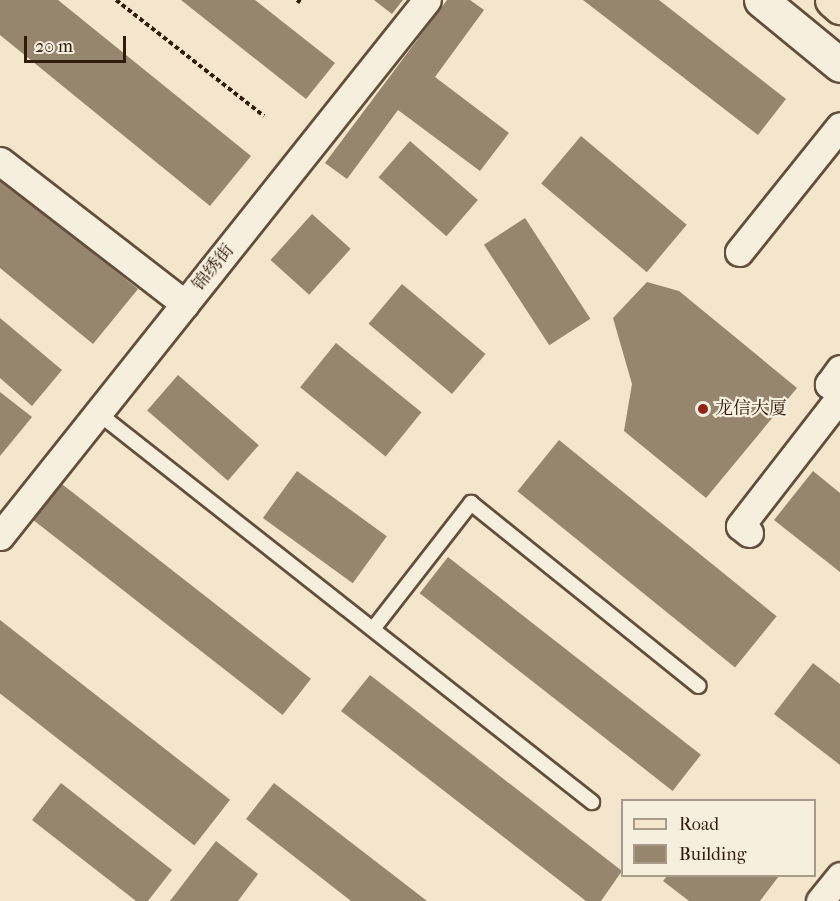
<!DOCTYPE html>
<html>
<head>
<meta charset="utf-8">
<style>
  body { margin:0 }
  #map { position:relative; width:840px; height:901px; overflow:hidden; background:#f3e6cd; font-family:"IM FELL French Canon","Noto Serif SC",serif }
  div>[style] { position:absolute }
  .building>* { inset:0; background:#96856f; transform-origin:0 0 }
  .path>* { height:4px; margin-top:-2px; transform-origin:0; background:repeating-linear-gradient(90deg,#311b0a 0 4.5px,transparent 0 7.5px) }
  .roads { filter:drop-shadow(2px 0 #624e3b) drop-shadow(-2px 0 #624e3b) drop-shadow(0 2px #624e3b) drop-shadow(0 -2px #624e3b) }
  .lane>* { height:14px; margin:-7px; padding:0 7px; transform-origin:7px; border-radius:7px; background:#f7efde }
  .street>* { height:27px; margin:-13.5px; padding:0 13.5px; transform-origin:13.5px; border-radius:13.5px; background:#f7efde }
  .secondary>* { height:33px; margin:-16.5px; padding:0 16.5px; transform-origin:16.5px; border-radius:16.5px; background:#f7efde }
  .primary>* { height:33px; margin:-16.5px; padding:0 16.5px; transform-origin:16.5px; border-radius:16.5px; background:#f3e6cd }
  .dots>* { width:16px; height:16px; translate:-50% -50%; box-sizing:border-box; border:3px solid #f7efde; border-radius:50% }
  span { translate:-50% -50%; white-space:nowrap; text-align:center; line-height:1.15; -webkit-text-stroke:4.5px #f7efde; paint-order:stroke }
  .street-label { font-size:18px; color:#311b0a }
  .poi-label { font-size:18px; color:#311b0a }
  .left { translate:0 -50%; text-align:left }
  .legend { position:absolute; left:621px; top:799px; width:195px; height:78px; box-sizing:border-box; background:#f7efde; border:2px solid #a89a89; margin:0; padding:8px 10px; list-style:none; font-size:18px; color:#311b0a }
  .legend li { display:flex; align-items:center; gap:12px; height:30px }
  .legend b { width:30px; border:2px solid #a89a89 }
  .scale { position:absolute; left:24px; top:36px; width:102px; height:27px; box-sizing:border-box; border:3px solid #311b0a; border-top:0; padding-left:8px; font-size:18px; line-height:21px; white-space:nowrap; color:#311b0a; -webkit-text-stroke:4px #f7efde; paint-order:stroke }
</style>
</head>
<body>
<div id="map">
  <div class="building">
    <i style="clip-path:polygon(0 0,58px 0,251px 156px,210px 206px,0 35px)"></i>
    <i style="clip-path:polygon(181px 0,255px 0,335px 63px,306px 99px)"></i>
    <i style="clip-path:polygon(374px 0,403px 0,392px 14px)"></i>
    <i style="clip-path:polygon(447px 0,470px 0,484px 10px,435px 77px,509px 133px,480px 171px,398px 110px,347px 179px,325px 163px)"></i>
    <i style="clip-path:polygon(583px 0,659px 0,786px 99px,758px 135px)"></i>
    <i style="left:581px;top:136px;width:138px;height:62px;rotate:40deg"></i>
    <i style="left:410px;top:141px;width:90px;height:48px;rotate:41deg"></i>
    <i style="clip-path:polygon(0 177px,138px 289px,93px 344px,0 268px)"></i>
    <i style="left:312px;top:214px;width:52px;height:62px;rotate:42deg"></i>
    <i style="left:525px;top:218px;width:120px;height:49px;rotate:57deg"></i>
    <i style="clip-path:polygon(647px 282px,679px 291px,797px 388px,706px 498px,624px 431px,632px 384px,613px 318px)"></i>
    <i style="left:402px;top:284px;width:109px;height:52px;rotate:40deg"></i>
    <i style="clip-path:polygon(0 318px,62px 370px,32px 406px,0 378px)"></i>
    <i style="left:336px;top:343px;width:110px;height:57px;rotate:39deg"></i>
    <i style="left:178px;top:375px;width:107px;height:47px;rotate:41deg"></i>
    <i style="clip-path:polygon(0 392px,32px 417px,0 456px)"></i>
    <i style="left:559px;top:440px;width:280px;height:66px;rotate:39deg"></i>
    <i style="left:297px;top:471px;width:111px;height:58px;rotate:36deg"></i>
    <i style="clip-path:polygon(813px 471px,840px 493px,840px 572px,774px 520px)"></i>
    <i style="left:58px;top:481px;width:321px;height:46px;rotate:38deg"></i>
    <i style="left:448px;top:557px;width:321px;height:46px;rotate:38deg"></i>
    <i style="left:0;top:620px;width:292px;height:58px;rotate:38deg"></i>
    <i style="clip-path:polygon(813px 663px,840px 684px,840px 765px,774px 714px)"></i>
    <i style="clip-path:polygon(370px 675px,622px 871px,601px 901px,586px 901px,341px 711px)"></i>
    <i style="clip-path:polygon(61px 783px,172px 870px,148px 901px,136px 901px,32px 820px)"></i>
    <i style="clip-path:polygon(274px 783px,427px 901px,351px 901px,246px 819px)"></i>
    <i style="clip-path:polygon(216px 841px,258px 874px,238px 901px,170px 901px)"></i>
    <i style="clip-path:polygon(667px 876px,779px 876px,760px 901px,689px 901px,663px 881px)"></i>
  </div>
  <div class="path">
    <i style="left:116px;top:0;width:188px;rotate:38.1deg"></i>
    <i style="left:297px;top:0;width:4px;rotate:34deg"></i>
  </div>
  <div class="roads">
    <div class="lane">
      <i style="left:98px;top:413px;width:629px;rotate:38.22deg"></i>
      <i style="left:373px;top:629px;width:160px;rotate:-52.1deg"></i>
      <i style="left:471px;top:503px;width:292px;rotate:38.8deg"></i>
    </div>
    <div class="street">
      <i style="left:0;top:161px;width:234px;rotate:37.7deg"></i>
      <i style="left:739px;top:252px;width:161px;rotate:-51.3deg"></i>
      <i style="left:840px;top:369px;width:19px;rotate:126deg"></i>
      <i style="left:829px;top:384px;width:13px;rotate:32deg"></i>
      <i style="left:749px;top:533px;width:11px;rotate:-142deg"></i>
      <i style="left:740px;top:526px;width:163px;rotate:-52.2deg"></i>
      <i style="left:0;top:536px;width:685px;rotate:-51.46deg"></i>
      <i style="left:820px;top:901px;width:32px;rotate:-51deg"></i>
    </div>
    <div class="secondary">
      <i style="left:761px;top:0;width:102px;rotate:39.4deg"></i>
    </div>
    <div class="primary">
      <i style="left:832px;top:0;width:11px;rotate:41deg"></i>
    </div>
  </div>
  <div class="dots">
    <i style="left:703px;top:409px;background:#8f2418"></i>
  </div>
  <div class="street-label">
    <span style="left:214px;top:268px;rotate:-51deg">锦绣街</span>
  </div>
  <div class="poi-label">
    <span class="left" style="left:715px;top:409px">龙信大厦</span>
  </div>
  <ul class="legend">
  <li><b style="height:8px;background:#f3e6cd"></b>Road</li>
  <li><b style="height:16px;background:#96856f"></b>Building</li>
  </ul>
  <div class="scale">20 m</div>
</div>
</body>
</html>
